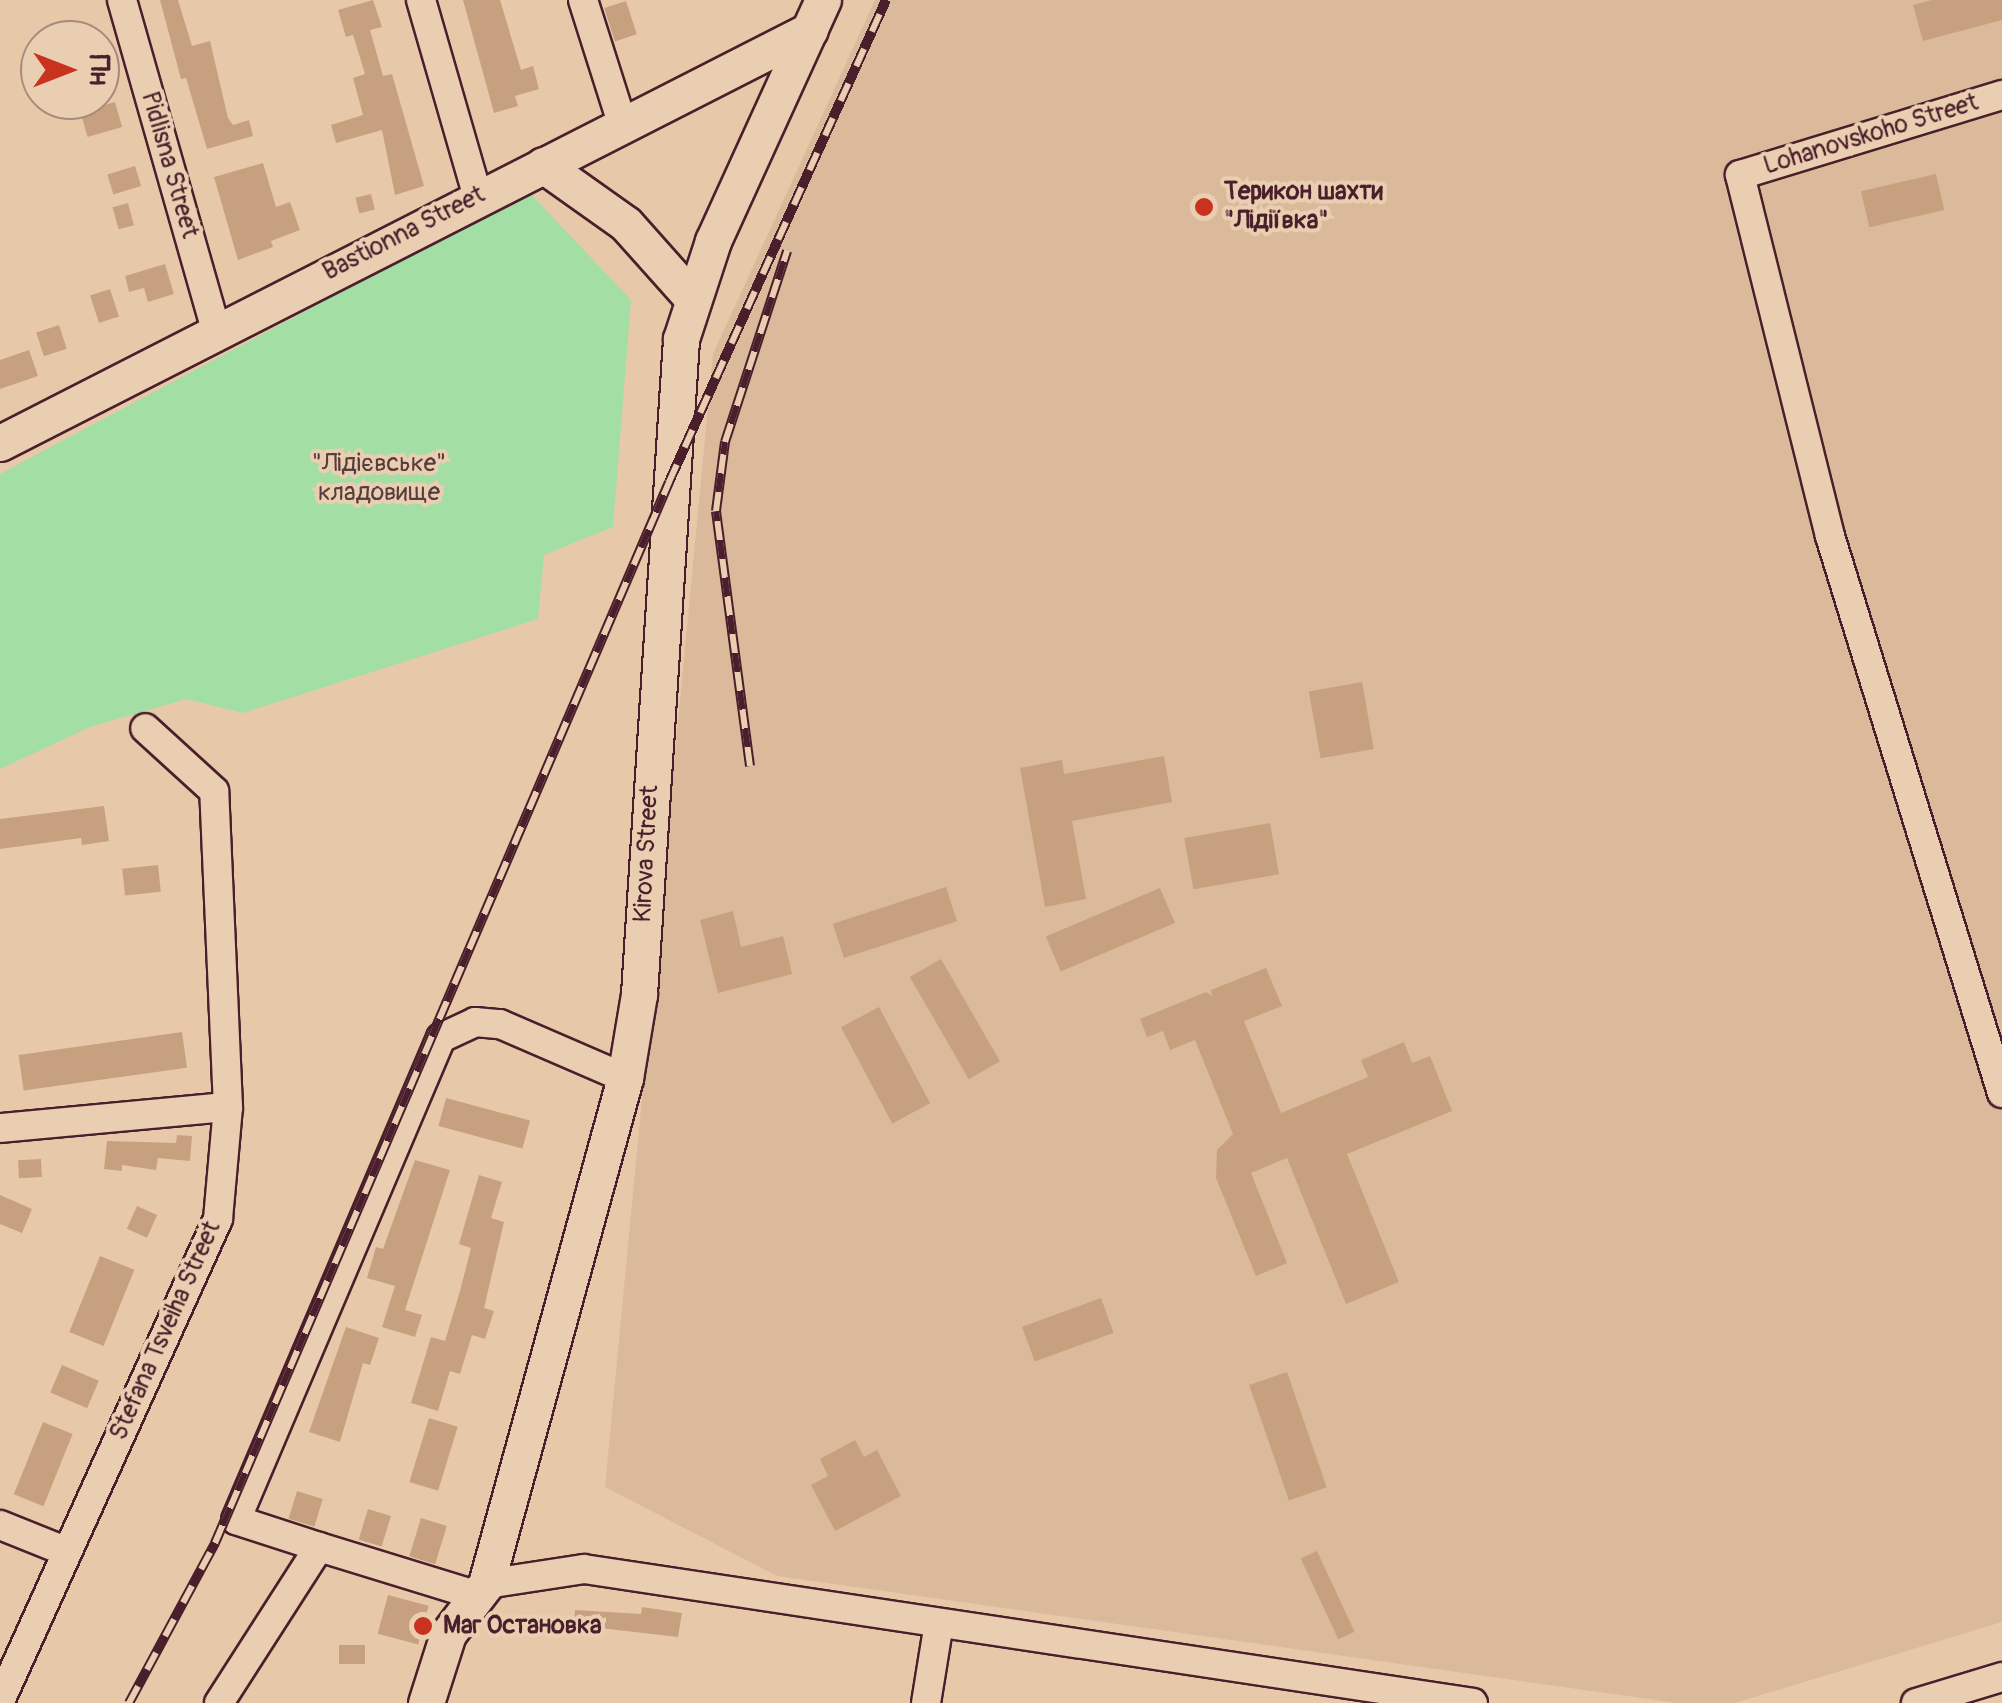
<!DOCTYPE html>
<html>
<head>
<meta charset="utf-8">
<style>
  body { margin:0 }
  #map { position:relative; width:2002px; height:1703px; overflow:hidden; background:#e7c9aa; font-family:Pangolin,sans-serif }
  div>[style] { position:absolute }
  .built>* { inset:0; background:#daba9b }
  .green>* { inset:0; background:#a3dea4 }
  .building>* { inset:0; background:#c7a17f; transform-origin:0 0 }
  .roads { filter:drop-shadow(2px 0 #4a1f2b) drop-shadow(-2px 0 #4a1f2b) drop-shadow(0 2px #4a1f2b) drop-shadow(0 -2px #4a1f2b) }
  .minor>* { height:28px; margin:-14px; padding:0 14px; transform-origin:14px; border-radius:14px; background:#eaceb1 }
  .major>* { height:35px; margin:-17.5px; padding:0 17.5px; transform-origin:17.5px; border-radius:17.5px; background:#eaceb1 }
  .rail>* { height:10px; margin-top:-5px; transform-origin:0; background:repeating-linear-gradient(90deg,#eaceb1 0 19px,#4a1f2b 0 38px); box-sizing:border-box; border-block:2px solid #4a1f2b }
  .dots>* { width:28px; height:28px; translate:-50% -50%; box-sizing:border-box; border:5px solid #eaceb1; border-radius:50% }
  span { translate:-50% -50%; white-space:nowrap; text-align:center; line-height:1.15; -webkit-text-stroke:8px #eaceb1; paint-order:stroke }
  .street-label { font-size:25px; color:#4a1f2b }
  .poi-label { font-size:25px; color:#4a1f2b; font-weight:700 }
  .left { translate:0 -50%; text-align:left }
  .park-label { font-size:25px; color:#573c3d }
  .north { position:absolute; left:20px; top:20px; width:100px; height:100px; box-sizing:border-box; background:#eaceb1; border:2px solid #aa887b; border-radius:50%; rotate:90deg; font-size:28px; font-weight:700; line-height:40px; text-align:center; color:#4a1f2b }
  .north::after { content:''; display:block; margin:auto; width:35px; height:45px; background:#c8321e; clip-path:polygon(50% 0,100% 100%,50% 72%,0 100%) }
</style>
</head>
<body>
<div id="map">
  <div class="built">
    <i style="clip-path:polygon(875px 0,2002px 0,2002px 1622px,1735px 1703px,1677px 1703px,777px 1576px,605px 1487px,713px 354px)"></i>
  </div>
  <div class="green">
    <i style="clip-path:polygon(529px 192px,631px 300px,613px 527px,544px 555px,538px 619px,243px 713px,186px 699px,90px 727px,0 769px,0 474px)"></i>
  </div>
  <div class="building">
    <i style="clip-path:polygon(160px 0,178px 0,192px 46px,210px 41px,228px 118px,233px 125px,249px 120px,253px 136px,207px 149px,186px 78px,181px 79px)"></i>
    <i style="clip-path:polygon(373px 0,382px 27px,370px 30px,383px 76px,392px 74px,424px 186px,395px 195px,382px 130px,336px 143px,331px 125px,363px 115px,353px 78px,365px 74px,353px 35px,346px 37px,338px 10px)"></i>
    <i style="clip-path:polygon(463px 0,500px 0,521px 70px,533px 66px,539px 89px,515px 96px,518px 106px,494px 113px)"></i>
    <i style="clip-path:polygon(1932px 0,2002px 0,2002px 20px,1923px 41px,1913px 5px)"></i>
    <i style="left:626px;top:1px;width:35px;height:23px;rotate:72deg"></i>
    <i style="left:115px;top:102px;width:26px;height:36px;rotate:74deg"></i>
    <i style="clip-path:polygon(263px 163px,276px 207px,290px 202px,300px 230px,271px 241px,273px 247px,238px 260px,214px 177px)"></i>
    <i style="left:135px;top:166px;width:21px;height:29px;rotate:73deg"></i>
    <i style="left:1936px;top:174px;width:37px;height:77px;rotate:77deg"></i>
    <i style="left:371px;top:194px;width:16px;height:16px;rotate:76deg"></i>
    <i style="left:128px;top:203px;width:23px;height:16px;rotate:75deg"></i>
    <i style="clip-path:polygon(165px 264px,174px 294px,148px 302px,144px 288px,129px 292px,125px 276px)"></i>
    <i style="left:110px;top:289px;width:29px;height:21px;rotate:72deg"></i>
    <i style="left:59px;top:325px;width:25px;height:24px;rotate:72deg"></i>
    <i style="clip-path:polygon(29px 350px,38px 376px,0 389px,0 360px)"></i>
    <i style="left:1362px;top:682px;width:68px;height:54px;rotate:80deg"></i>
    <i style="clip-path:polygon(1164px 756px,1172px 802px,1072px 821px,1086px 899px,1045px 907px,1020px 768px,1062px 760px,1064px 774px)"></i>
    <i style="clip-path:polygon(104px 806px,109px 841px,82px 845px,81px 838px,0 849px,0 819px)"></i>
    <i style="left:1270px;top:823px;width:52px;height:87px;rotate:80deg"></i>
    <i style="left:158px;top:865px;width:27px;height:36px;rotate:84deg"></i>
    <i style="left:946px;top:887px;width:36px;height:119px;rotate:72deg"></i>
    <i style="left:1160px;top:888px;width:38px;height:124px;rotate:67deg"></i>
    <i style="clip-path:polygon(733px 911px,741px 947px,783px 936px,792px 974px,718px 993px,700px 920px)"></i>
    <i style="left:941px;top:959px;width:118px;height:36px;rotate:60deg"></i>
    <i style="clip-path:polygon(1266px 968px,1282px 1006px,1244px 1021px,1281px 1113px,1368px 1077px,1361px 1060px,1404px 1042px,1412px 1063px,1430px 1056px,1452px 1111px,1347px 1154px,1399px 1282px,1346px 1304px,1287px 1158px,1251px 1173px,1287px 1263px,1256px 1276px,1216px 1178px,1217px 1150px,1233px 1134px,1195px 1040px,1170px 1050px,1163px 1031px,1147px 1037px,1140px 1019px,1206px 992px,1212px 996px,1211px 990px)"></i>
    <i style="left:879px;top:1007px;width:109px;height:43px;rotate:62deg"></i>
    <i style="left:182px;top:1032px;width:36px;height:165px;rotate:82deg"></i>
    <i style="left:446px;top:1098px;width:87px;height:29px;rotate:15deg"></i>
    <i style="clip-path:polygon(177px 1135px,192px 1136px,190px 1161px,158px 1158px,156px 1170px,122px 1165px,122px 1171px,104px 1169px,107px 1141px,176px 1143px)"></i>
    <i style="left:41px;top:1159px;width:18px;height:23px;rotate:87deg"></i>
    <i style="clip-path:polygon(415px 1160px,450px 1170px,405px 1310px,422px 1315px,415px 1337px,382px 1327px,395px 1286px,367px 1278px,376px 1247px,383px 1249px)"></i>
    <i style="clip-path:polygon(479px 1175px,502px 1182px,491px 1218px,504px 1222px,484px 1308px,494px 1311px,485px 1339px,472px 1335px,460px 1374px,450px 1371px,438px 1411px,411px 1403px,431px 1337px,445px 1341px,460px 1291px,471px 1248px,459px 1244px)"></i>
    <i style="clip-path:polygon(0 1195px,32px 1209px,22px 1233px,0 1224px)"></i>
    <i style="left:137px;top:1206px;width:22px;height:25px;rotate:24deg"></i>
    <i style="left:100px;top:1256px;width:37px;height:82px;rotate:22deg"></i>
    <i style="left:1101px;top:1298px;width:37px;height:84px;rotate:70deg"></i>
    <i style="clip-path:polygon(346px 1327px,379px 1338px,370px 1365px,363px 1363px,340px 1442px,309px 1432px)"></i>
    <i style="left:62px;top:1365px;width:40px;height:30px;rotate:23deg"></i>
    <i style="left:1287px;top:1372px;width:122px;height:40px;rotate:71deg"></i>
    <i style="left:429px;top:1418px;width:30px;height:67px;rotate:17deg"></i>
    <i style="left:43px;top:1422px;width:32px;height:78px;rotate:22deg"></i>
    <i style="clip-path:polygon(855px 1440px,864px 1457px,877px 1450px,901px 1496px,835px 1531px,811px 1485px,828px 1476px,820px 1459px)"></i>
    <i style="left:297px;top:1491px;width:27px;height:29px;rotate:17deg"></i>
    <i style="left:368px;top:1509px;width:24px;height:32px;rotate:17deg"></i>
    <i style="left:421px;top:1518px;width:27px;height:40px;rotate:17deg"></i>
    <i style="left:1317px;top:1551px;width:89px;height:18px;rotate:65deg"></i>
    <i style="left:388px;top:1595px;width:42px;height:40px;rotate:15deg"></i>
    <i style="clip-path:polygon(642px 1607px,682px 1613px,678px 1637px,574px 1625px,575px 1610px,641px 1614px)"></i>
    <i style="left:339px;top:1645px;width:26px;height:19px"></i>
  </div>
  <div class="roads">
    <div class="minor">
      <i style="left:122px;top:0;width:343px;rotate:74.1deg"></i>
      <i style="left:421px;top:0;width:205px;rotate:73.9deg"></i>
      <i style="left:583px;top:0;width:132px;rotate:72.4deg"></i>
      <i style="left:2002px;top:95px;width:274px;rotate:163deg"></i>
      <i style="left:1740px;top:175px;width:372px;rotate:76deg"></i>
      <i style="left:1830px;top:536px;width:583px;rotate:72.84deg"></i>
      <i style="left:0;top:1128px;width:229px;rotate:-5.3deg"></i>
      <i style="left:0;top:1525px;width:72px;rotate:21.9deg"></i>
      <i style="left:319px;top:1547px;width:87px;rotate:-162deg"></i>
      <i style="left:236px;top:1520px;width:524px;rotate:-66.96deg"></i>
      <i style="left:441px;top:1038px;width:38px;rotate:-25deg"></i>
      <i style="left:475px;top:1022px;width:25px;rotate:5deg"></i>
      <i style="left:500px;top:1024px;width:136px;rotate:23.4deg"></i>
      <i style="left:486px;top:1584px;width:99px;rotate:-8.7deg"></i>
      <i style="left:584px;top:1569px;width:899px;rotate:8.57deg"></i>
      <i style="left:0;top:1701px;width:529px;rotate:-65.66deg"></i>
      <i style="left:218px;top:1219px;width:112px;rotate:-84.9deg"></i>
      <i style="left:228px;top:1107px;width:316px;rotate:-92.5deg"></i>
      <i style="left:214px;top:791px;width:93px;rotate:-137.6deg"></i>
      <i style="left:219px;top:1703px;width:185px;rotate:-57.3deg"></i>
      <i style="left:319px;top:1547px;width:166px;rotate:17.1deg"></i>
      <i style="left:926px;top:1703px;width:81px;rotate:-80.8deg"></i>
      <i style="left:1916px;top:1703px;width:90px;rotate:-16.8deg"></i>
    </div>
    <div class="major">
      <i style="left:543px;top:165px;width:102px;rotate:35.4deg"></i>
      <i style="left:626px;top:224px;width:99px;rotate:48.3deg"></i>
      <i style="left:0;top:443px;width:909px;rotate:-27.02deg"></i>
      <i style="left:426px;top:1703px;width:72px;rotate:-72.3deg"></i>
      <i style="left:448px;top:1634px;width:63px;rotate:-52.8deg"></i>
      <i style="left:486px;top:1584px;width:525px;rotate:-74.64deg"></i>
      <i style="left:625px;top:1078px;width:85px;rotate:-80.5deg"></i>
      <i style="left:639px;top:994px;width:656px;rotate:-86.33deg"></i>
      <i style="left:681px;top:339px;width:103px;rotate:-71.9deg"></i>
      <i style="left:713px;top:241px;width:265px;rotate:-65.5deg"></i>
    </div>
  </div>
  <div class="rail">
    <i style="left:750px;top:766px;width:257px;rotate:-97.6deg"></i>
    <i style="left:716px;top:511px;width:70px;rotate:-82.6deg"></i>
    <i style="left:725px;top:442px;width:201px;rotate:-72deg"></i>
    <i style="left:129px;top:1703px;width:182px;rotate:-61.7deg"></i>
    <i style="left:215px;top:1543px;width:1154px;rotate:-66.83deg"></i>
    <i style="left:669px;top:482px;width:529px;rotate:-65.76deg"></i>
  </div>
  <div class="dots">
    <i style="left:1204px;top:207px;background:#c8321e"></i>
    <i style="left:423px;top:1626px;background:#c8321e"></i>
  </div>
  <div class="street-label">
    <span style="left:1871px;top:135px;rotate:-17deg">Lohanovskoho Street</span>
    <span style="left:169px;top:165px;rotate:74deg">Pidlisna Street</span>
    <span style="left:404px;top:234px;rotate:-27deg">Bastionna Street</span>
    <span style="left:647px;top:854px;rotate:-87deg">Kirova Street</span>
    <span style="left:166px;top:1331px;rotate:-66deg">Stefana Tsveiha Street</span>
  </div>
  <div class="poi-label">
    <span class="left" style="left:1224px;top:207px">Терикон шахти<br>"Лідіївка"</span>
    <span class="left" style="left:443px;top:1626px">Маг Остановка</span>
  </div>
  <div class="park-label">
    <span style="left:379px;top:479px">"Лідієвське"<br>кладовище</span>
  </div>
  <div class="north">Пн</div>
</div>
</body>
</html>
